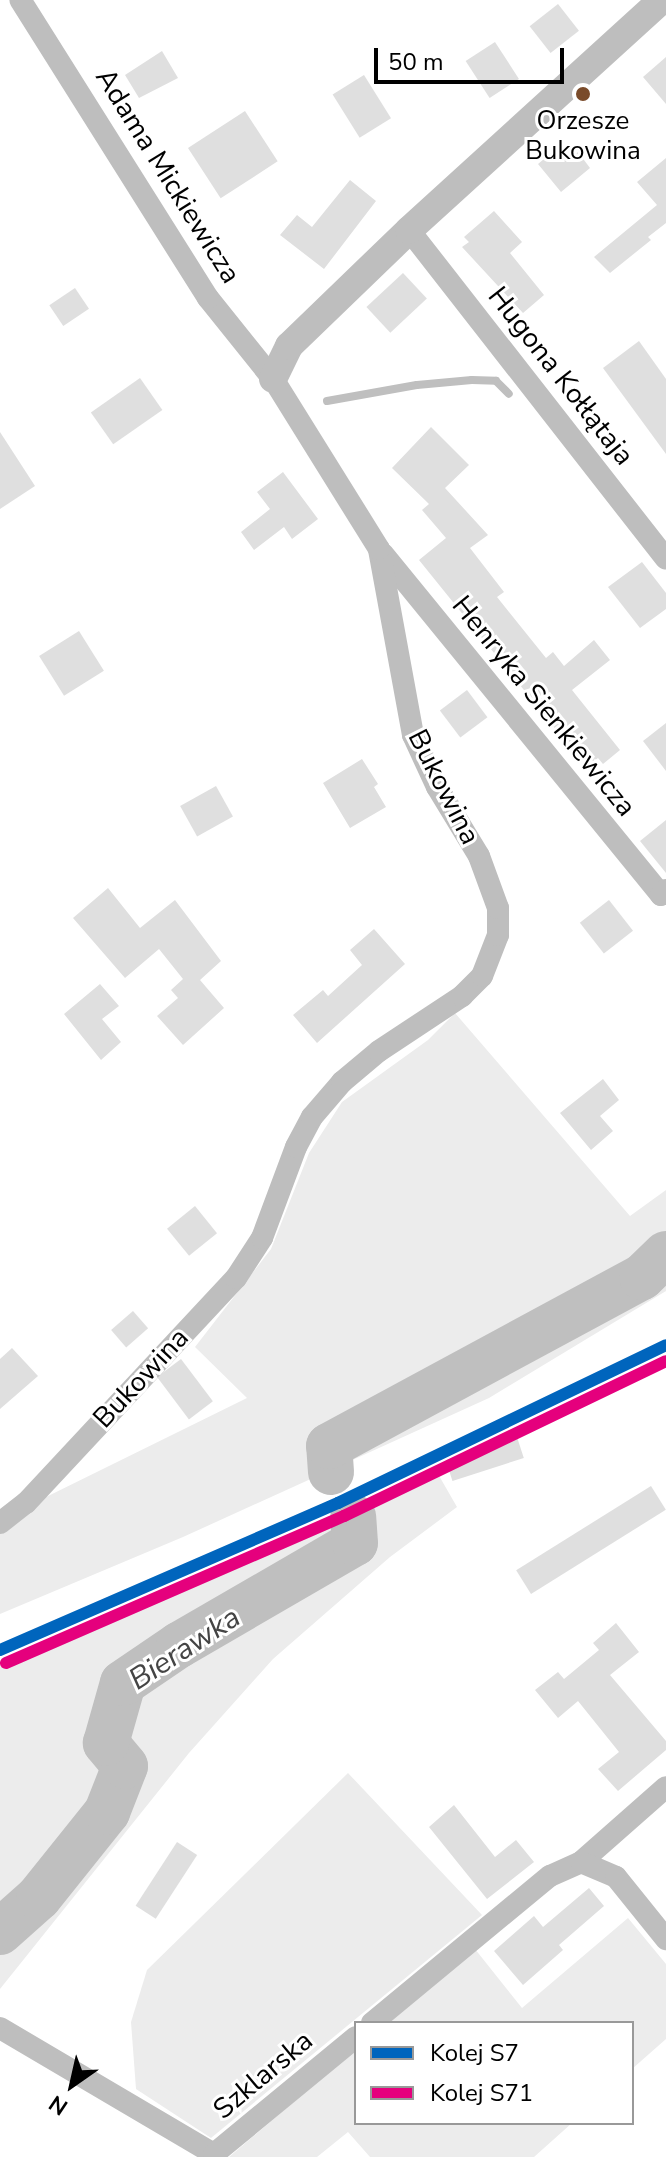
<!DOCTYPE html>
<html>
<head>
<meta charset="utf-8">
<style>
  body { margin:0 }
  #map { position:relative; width:666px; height:2157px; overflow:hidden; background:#fff; font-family:"Nunito Sans",sans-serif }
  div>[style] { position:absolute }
  .green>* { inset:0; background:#ececec }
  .stream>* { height:8px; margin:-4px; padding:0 4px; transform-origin:4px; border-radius:4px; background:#bfbfbf }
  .river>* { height:46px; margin:-23px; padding:0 23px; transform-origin:23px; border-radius:23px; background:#bfbfbf }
  .building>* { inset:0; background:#dfdfdf; transform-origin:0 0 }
  .minor>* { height:22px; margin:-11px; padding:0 11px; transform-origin:11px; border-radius:11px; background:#bebebe }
  .tertiary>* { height:28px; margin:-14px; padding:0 14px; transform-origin:14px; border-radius:14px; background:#bebebe }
  .rail-1>* { height:12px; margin:-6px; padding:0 6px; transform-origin:6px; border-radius:6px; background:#0065bd }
  .rail-2>* { height:12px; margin:-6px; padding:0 6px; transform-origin:6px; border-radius:6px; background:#e5007d }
  .dots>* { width:22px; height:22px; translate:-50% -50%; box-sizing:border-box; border:4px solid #fff; border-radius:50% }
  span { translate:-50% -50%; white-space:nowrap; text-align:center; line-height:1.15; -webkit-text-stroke:6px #fff; paint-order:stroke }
  .bus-label { font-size:26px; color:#000 }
  .street-label { font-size:28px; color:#000 }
  .water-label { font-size:30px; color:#444; font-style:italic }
  .legend { position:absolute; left:354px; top:2021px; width:280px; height:104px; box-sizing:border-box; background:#fff; border:2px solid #999; margin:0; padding:10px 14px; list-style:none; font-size:24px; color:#000 }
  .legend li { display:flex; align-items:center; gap:16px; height:40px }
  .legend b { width:40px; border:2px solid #999 }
  .north { position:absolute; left:32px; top:2045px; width:80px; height:80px; -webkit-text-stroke:6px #fff; paint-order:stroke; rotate:214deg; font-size:22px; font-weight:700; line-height:32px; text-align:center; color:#000 }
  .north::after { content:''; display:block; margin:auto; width:28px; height:36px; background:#000; clip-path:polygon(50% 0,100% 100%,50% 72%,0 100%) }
  .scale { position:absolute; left:374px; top:48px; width:190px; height:36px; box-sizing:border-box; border:4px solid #000; border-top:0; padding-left:10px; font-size:24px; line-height:28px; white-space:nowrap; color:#000; -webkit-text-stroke:6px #fff; paint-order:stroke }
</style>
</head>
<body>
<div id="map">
  <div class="green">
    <i style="clip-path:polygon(455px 1013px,630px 1216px,666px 1190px,666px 1291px,489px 1398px,183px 1537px,0 1614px,0 1534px,40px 1500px,247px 1398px,195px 1347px,271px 1249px,309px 1153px,342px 1102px,428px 1040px)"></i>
    <i style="clip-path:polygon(434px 1467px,457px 1507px,390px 1557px,273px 1659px,189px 1753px,0 1989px,0 1665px,95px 1626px)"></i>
    <i style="clip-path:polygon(348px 1773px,482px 1915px,211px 2138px,136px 2089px,131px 2022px,147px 1970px)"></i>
    <i style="clip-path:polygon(628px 1918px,666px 1964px,666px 2039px,632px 2069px,632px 2023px,387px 2023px,475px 1949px,522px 2008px)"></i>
    <i style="clip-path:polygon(356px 2049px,356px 2123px,572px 2123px,534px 2157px,370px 2157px,348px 2132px,317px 2157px,229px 2157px)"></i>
  </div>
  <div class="stream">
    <i style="left:327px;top:401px;width:91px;rotate:-10.1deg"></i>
    <i style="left:417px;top:385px;width:55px;rotate:-5.2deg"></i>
    <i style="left:472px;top:380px;width:24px;rotate:2deg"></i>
    <i style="left:496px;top:381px;width:18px;rotate:45deg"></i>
  </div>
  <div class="river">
    <i style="left:331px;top:1472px;width:26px;rotate:-94deg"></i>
    <i style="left:329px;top:1446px;width:356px;rotate:-28.4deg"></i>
    <i style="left:642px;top:1277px;width:33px;rotate:-44deg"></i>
    <i style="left:0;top:1932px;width:52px;rotate:-41.9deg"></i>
    <i style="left:39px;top:1897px;width:109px;rotate:-51.3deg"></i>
    <i style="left:107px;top:1812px;width:49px;rotate:-68.6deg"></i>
    <i style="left:125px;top:1766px;width:30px;rotate:-130deg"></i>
    <i style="left:106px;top:1743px;width:62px;rotate:-74.2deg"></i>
    <i style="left:123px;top:1683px;width:68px;rotate:-34.2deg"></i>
    <i style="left:179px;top:1645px;width:203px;rotate:-30.1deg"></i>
    <i style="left:355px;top:1543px;width:26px;rotate:-94deg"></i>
  </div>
  <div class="building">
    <i style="left:558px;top:4px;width:34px;height:36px;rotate:52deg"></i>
    <i style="left:495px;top:42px;width:44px;height:35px;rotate:57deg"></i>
    <i style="clip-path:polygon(162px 51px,178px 78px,139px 98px,125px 75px)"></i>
    <i style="clip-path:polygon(666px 57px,666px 104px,643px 77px)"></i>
    <i style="left:364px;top:75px;width:51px;height:37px;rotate:58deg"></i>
    <i style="left:245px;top:111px;width:60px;height:68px;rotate:57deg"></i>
    <i style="clip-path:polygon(563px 143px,574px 156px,578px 152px,590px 168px,561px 192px,538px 164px)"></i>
    <i style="clip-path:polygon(666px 158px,666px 223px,648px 237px,651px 240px,610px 273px,594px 257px,657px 205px,637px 182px)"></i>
    <i style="clip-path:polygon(350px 180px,376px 201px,324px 269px,280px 235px,297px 215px,312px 227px)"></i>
    <i style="clip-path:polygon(494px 211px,522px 242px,510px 253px,544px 295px,523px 313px,462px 247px,469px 242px,464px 237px)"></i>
    <i style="left:403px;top:273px;width:35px;height:50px;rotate:47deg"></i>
    <i style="left:75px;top:288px;width:25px;height:31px;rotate:56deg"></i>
    <i style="clip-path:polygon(639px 341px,666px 379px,666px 454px,603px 368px)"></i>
    <i style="left:140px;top:378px;width:39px;height:60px;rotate:55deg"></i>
    <i style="clip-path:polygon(431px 427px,469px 465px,445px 488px,488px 535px,470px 548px,504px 592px,497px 597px,546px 658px,553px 652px,564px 666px,594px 640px,610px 660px,572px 690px,620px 750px,603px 764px,598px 758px,586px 767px,419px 560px,446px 538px,422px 510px,429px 504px,392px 468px)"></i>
    <i style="clip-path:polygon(0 432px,35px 486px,0 509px)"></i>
    <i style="clip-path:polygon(283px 472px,318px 519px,292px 539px,284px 527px,254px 550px,241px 532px,270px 509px,257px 492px)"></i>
    <i style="clip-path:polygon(642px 562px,666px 593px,666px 609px,640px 628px,608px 587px)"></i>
    <i style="left:79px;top:631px;width:47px;height:47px;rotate:58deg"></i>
    <i style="left:467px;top:690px;width:34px;height:34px;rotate:53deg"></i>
    <i style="clip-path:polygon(666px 723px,666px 771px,643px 741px)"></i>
    <i style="clip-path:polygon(362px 759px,378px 784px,374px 787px,386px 807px,350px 828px,323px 783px)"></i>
    <i style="left:216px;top:786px;width:35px;height:41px;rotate:61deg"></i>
    <i style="clip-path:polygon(666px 820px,666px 873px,640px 841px)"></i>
    <i style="clip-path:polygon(108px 888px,140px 928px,175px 900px,221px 961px,200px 980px,224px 1008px,183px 1045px,157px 1016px,178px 998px,171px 990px,183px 979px,159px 949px,125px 978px,73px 918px)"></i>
    <i style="left:609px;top:900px;width:39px;height:37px;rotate:52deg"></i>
    <i style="clip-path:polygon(374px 929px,405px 964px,317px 1043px,293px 1015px,323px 990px,328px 996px,362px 965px,350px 950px)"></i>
    <i style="clip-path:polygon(100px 984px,119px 1006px,102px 1019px,121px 1042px,101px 1060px,64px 1014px)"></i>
    <i style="clip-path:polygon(603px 1079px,619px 1100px,600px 1116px,613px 1131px,591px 1150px,560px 1113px)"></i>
    <i style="left:195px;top:1206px;width:35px;height:36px;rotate:51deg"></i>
    <i style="left:133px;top:1311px;width:23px;height:29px;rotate:49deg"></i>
    <i style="clip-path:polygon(12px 1348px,38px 1376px,0 1409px,0 1359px)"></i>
    <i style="left:181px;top:1359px;width:53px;height:30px;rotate:53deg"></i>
    <i style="left:517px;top:1437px;width:22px;height:75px;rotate:72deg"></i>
    <i style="left:651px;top:1486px;width:28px;height:159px;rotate:58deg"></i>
    <i style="clip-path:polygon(616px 1623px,639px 1652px,610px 1675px,666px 1741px,666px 1750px,618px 1791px,598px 1769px,619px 1752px,578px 1701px,558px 1718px,535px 1690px,558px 1672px,564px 1679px,599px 1650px,593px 1643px)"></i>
    <i style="clip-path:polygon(454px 1805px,495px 1857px,516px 1840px,534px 1862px,487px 1899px,429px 1827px)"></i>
    <i style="left:177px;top:1842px;width:24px;height:76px;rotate:33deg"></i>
    <i style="clip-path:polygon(589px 1888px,604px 1906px,559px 1945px,563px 1950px,523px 1985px,494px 1951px,534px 1916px,543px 1927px)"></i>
  </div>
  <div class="minor">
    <i style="left:409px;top:230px;width:417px;rotate:52deg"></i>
    <i style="left:383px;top:554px;width:440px;rotate:50.8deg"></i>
    <i style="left:661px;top:895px;width:7px;rotate:-45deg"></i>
    <i style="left:0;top:1523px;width:33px;rotate:-38deg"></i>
    <i style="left:26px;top:1503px;width:308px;rotate:-47deg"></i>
    <i style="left:236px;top:1278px;width:48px;rotate:-57deg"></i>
    <i style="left:262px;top:1238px;width:97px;rotate:-69.5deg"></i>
    <i style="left:296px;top:1147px;width:34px;rotate:-62deg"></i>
    <i style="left:312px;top:1117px;width:46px;rotate:-49.4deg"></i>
    <i style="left:342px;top:1082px;width:48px;rotate:-40deg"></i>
    <i style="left:379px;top:1051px;width:100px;rotate:-33.5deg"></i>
    <i style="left:462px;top:996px;width:28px;rotate:-45deg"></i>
    <i style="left:482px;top:976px;width:44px;rotate:-68.7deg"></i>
    <i style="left:498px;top:935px;width:27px;rotate:-90deg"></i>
    <i style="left:498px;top:908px;width:55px;rotate:-110.1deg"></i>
    <i style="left:479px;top:856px;width:81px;rotate:-121.3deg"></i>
    <i style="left:437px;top:787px;width:57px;rotate:-114.8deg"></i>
    <i style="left:413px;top:735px;width:189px;rotate:-100.4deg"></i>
    <i style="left:379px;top:549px;width:200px;rotate:-121.9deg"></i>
    <i style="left:273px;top:379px;width:104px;rotate:-128.7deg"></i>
    <i style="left:208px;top:298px;width:352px;rotate:-122.2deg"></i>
    <i style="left:581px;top:1862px;width:113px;rotate:-41.4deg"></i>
    <i style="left:372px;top:2023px;width:231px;rotate:-39.6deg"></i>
    <i style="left:550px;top:1876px;width:34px;rotate:-24deg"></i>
    <i style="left:581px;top:1862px;width:38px;rotate:23deg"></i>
    <i style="left:616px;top:1877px;width:80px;rotate:51.1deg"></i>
    <i style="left:0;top:2028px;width:248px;rotate:30.5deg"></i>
    <i style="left:214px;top:2154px;width:184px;rotate:-39.5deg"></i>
  </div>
  <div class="tertiary">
    <i style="left:273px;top:379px;width:37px;rotate:-64deg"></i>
    <i style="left:289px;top:346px;width:167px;rotate:-44deg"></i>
    <i style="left:409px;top:230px;width:342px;rotate:-42.3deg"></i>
  </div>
  <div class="rail-1">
    <i style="left:0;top:1650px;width:369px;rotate:-23.5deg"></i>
    <i style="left:338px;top:1503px;width:364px;rotate:-25.7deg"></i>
  </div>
  <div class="rail-2">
    <i style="left:6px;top:1663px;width:369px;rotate:-23.5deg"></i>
    <i style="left:344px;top:1516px;width:357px;rotate:-25.7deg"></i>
  </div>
  <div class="dots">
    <i style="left:583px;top:94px;background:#7a4b2a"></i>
  </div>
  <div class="bus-label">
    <span style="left:583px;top:136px">Orzesze<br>Bukowina</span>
  </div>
  <div class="street-label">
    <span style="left:168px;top:176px;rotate:58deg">Adama Mickiewicza</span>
    <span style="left:561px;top:376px;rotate:52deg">Hugona Kołłątaja</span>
    <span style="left:544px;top:706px;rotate:51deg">Henryka Sienkiewicza</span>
    <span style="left:444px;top:787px;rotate:63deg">Bukowina</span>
    <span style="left:141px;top:1378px;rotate:-47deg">Bukowina</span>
    <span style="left:263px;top:2075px;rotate:-40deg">Szklarska</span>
  </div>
  <div class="water-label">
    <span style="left:185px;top:1649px;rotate:-33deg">Bierawka</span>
  </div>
  <ul class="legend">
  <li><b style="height:10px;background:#0065bd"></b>Kolej S7</li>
  <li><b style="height:10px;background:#e5007d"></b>Kolej S71</li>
  </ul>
  <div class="north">N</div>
  <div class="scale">50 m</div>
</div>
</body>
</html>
